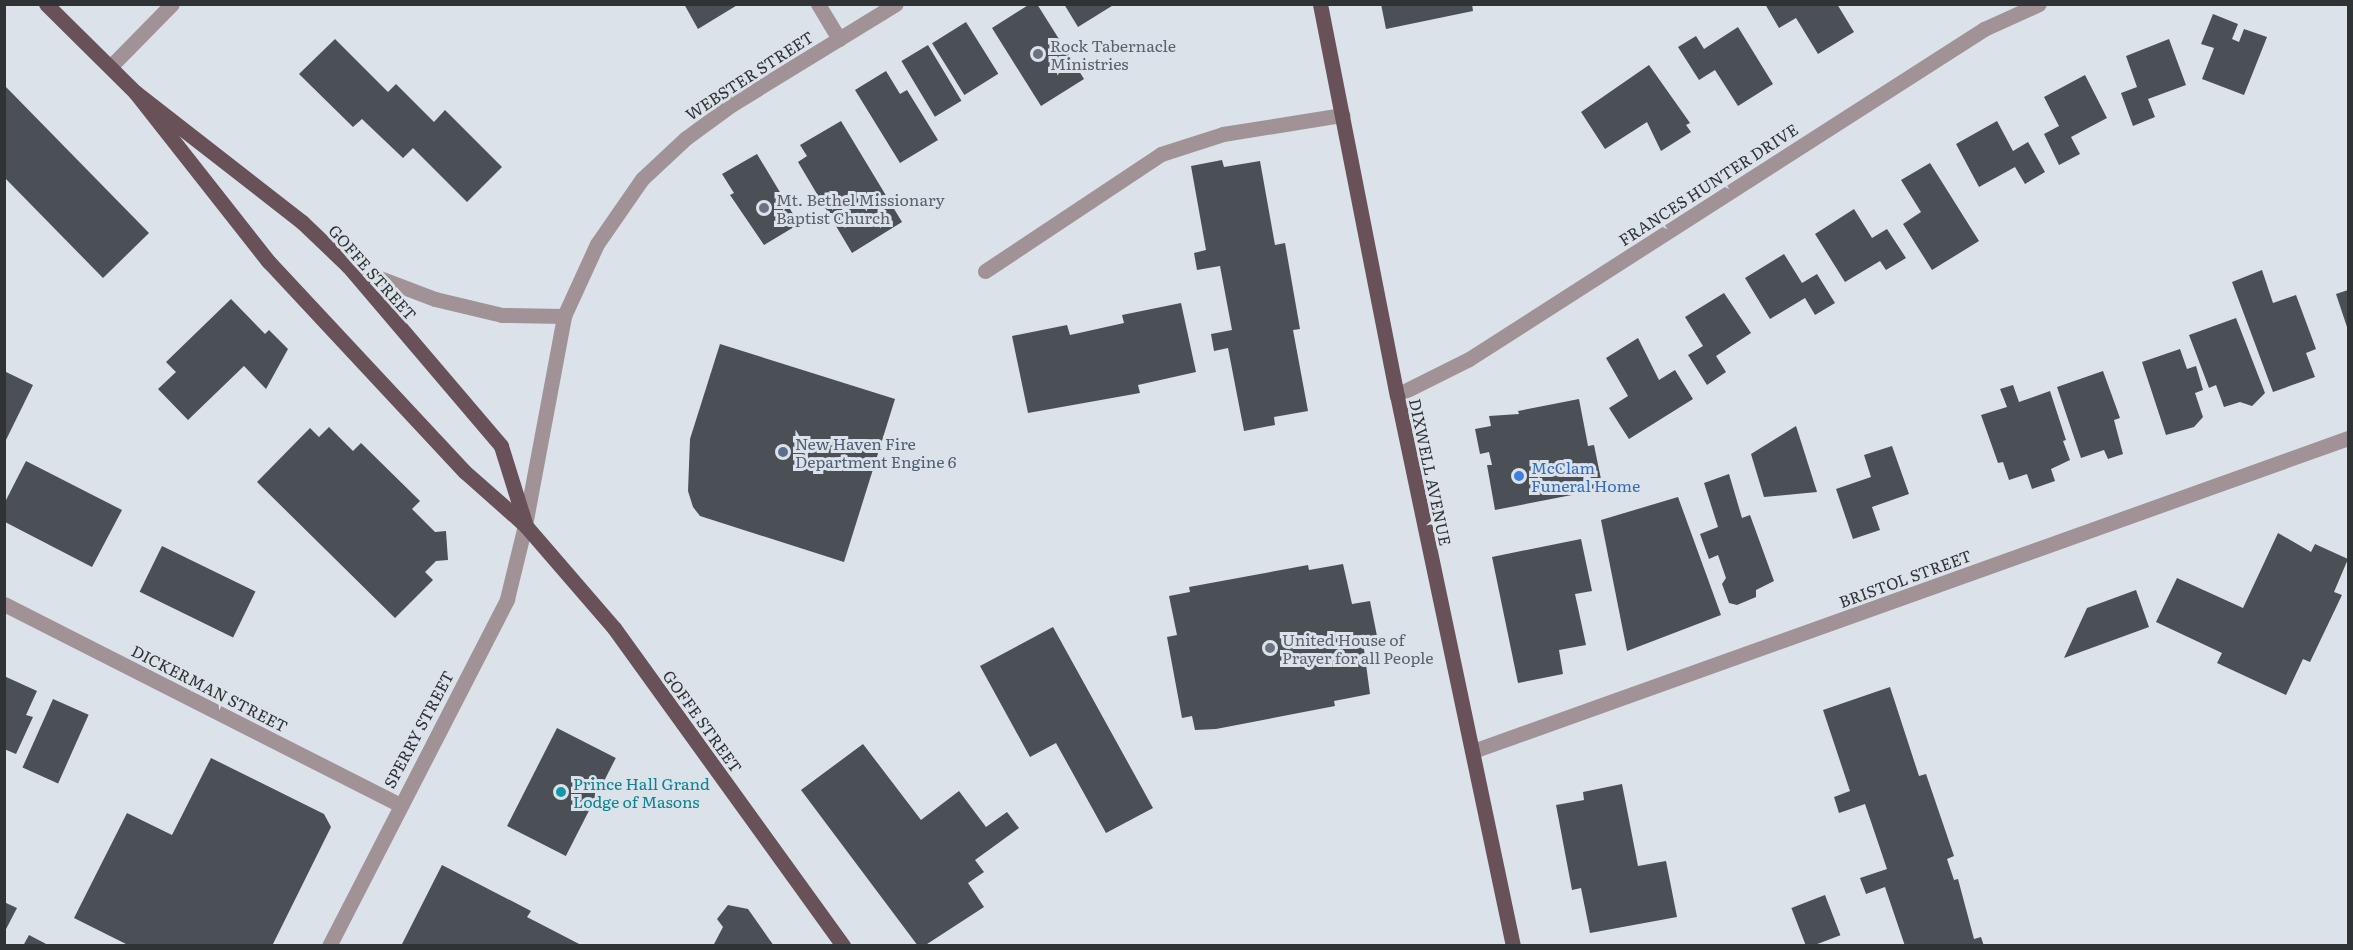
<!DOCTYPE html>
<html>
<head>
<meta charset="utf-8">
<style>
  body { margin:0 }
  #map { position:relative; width:2353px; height:950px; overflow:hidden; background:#dbe2e9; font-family:Literata,serif }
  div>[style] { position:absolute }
  .building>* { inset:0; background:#4a5056; transform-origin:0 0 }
  .minor>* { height:15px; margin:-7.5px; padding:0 7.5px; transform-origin:7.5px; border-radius:7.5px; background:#a09296 }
  .major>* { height:15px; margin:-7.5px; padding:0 7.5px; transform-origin:7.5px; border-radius:7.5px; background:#695159 }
  .dots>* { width:16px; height:16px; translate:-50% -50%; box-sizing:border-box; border:3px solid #dbe2e9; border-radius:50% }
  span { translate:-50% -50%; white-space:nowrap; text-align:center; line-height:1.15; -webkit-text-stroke:6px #dbe2e9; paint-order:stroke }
  .worship-label { font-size:16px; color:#5b616d }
  .left { translate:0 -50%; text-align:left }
  .street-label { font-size:16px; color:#303336 }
  .service-label { font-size:16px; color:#4e5e75 }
  .shop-label { font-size:16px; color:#366cbe }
  .culture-label { font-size:16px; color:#0d838f }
  .frame { position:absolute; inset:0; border:6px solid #303336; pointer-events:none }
</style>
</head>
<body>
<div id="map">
  <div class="building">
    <i style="clip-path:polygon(684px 4px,739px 4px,698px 29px)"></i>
    <i style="clip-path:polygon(1030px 4px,1037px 4px,1084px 79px,1041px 106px,992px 28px)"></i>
    <i style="clip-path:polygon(1064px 4px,1115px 4px,1078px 27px)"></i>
    <i style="clip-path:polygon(1381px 4px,1472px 4px,1473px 11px,1386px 29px)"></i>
    <i style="clip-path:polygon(1765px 4px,1837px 4px,1854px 32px,1818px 54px,1796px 18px,1779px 28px)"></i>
    <i style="clip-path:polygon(2213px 14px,2238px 24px,2232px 39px,2239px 42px,2244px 29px,2267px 37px,2244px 95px,2202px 79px,2214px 48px,2201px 44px)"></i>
    <i style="left:966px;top:22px;width:61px;height:40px;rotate:58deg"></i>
    <i style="clip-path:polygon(1738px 27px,1773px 84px,1738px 106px,1715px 70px,1699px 80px,1678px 47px,1696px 36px,1704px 49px)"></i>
    <i style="clip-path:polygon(335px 39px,388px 92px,396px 84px,434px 122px,445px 110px,502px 167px,467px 202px,413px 148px,403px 158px,362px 119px,353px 127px,299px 74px)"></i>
    <i style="clip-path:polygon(2169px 39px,2186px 85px,2148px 99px,2155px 117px,2133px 126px,2121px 93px,2137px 87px,2126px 56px)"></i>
    <i style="left:928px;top:45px;width:65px;height:31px;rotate:59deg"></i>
    <i style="clip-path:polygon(1649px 65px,1690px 123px,1686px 125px,1691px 132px,1661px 151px,1647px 122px,1605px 149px,1581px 112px)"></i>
    <i style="clip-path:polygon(886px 71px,900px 94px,907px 90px,938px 140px,900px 163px,855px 90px)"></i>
    <i style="clip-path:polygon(2085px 75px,2107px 118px,2071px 137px,2080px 154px,2059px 165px,2044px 134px,2059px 126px,2044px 97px)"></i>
    <i style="clip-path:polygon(6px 87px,149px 233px,103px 278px,4px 177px)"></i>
    <i style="clip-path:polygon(841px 121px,902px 222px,852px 253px,798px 162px,807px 156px,800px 145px)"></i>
    <i style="clip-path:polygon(1997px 121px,2013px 151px,2028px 142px,2045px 172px,2025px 184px,2015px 167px,1979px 187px,1956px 144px)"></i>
    <i style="clip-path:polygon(757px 154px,799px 224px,764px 245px,730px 195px,734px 193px,722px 174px)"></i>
    <i style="clip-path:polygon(1222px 160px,1224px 167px,1260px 161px,1275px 245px,1285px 243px,1300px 329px,1293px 330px,1308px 411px,1274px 417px,1275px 425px,1244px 431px,1228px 348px,1214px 351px,1211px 334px,1232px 330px,1220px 266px,1197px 270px,1194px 253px,1206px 250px,1191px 166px)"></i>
    <i style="clip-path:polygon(1930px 163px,1979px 241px,1932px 270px,1903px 224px,1921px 212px,1901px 180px)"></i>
    <i style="clip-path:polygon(1854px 209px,1872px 238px,1887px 229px,1906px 258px,1886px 270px,1880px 261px,1845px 282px,1815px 234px)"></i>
    <i style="clip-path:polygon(1784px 254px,1802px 283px,1817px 274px,1835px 303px,1815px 315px,1805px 298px,1770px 319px,1745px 278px)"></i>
    <i style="clip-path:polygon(2262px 270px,2273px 303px,2296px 295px,2316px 349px,2306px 353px,2315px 377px,2273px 392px,2232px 282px)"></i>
    <i style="clip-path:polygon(2348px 290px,2348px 330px,2336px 294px)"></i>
    <i style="clip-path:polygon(1724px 293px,1751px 333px,1716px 356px,1726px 372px,1707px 385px,1688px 355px,1703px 346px,1685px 317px)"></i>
    <i style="clip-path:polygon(231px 299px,265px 334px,269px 330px,288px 349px,266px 389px,244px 366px,188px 420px,158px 389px,176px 372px,166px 362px)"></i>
    <i style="clip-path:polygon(1181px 303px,1196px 372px,1138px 385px,1140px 393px,1028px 413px,1012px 336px,1067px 325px,1070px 335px,1124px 323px,1122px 315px)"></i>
    <i style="clip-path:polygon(2236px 318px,2265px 393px,2252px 406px,2240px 402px,2224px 407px,2216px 385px,2209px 388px,2189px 335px)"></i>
    <i style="clip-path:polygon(1638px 338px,1659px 380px,1675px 370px,1693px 399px,1629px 439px,1609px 408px,1628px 396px,1606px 358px)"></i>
    <i style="clip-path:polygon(720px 344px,895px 399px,844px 562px,700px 516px,693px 507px,688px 491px,690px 439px)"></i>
    <i style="clip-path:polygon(2180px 349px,2187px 369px,2196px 366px,2203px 390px,2195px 393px,2203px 417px,2194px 427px,2166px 435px,2142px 362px)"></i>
    <i style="clip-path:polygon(4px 371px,33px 385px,4px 444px)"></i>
    <i style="clip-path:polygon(2103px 371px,2120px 418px,2114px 420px,2123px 454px,2108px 459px,2104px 450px,2081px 458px,2057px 387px)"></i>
    <i style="clip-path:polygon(2013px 385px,2019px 402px,2050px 391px,2066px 440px,2063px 441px,2070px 460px,2051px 469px,2055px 481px,2032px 489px,2027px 474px,2009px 480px,2003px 462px,1998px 463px,1981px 415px,2007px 407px,2000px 389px)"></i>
    <i style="clip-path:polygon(1579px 399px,1588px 446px,1594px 445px,1603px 489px,1495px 510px,1487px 465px,1492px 465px,1489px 452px,1480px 454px,1475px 429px,1491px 426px,1489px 416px,1519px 414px,1518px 411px)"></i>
    <i style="clip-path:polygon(1796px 426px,1817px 492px,1764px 497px,1751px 454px)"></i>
    <i style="clip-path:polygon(329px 427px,353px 451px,361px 443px,420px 501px,412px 509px,435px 532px,446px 531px,448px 560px,436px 561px,425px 572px,433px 580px,395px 618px,257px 482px,310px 428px,319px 437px)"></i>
    <i style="clip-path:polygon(1892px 446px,1909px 494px,1872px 507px,1880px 530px,1853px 539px,1836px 489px,1871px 477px,1864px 455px)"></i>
    <i style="clip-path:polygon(26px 461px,122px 510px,92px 567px,5px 522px,5px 502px)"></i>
    <i style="clip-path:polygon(1729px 474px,1742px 518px,1750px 515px,1774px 581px,1756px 590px,1756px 597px,1737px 605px,1729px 603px,1722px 584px,1726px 578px,1718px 555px,1709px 559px,1700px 534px,1718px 527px,1704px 483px)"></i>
    <i style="clip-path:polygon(1678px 497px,1721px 615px,1627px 651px,1601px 520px)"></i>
    <i style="clip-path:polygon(2278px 533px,2311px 552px,2315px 544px,2348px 559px,2334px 592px,2342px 595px,2310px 662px,2303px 659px,2286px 695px,2217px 663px,2222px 653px,2156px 622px,2177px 578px,2243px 608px)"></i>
    <i style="clip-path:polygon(1581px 539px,1592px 591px,1575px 594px,1586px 645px,1559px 650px,1563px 674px,1518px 683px,1492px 557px)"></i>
    <i style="left:162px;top:546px;width:104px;height:51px;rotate:26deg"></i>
    <i style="clip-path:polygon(1343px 564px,1352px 604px,1370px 601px,1379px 646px,1364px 649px,1370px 694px,1334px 701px,1335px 706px,1216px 729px,1195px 730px,1192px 716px,1182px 718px,1167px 637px,1177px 635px,1169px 596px,1190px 592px,1189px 587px,1308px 565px,1309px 570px)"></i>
    <i style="clip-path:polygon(2136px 590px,2149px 627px,2064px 658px,2087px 608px)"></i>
    <i style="clip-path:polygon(1053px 627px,1153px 808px,1106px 833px,1056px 743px,1030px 757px,980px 666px)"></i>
    <i style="clip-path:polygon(4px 676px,37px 691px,26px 715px,33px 717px,16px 754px,4px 749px)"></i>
    <i style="clip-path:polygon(1890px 687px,1919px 776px,1926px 774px,1954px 856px,1947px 859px,1954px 880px,1958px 879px,1974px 939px,1981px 937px,1984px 946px,1905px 946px,1885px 887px,1866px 894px,1860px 878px,1887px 869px,1865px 804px,1839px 813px,1834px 797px,1850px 791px,1823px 710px)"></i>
    <i style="left:53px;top:699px;width:39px;height:75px;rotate:24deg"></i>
    <i style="left:557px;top:728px;width:66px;height:110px;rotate:27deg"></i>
    <i style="clip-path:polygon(863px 744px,921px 820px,959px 791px,986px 827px,1007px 812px,1019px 828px,975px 860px,984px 872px,968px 883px,984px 907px,924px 946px,918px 946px,801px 790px)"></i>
    <i style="clip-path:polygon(211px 758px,324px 814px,331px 827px,272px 946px,130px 946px,74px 918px,127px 813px,172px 835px)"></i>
    <i style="clip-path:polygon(1622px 784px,1638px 866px,1666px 861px,1677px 917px,1590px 933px,1581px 888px,1572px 890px,1556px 805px,1584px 800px,1583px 792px)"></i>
    <i style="clip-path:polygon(442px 865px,531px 911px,527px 917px,583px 946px,401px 946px)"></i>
    <i style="left:1825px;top:895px;width:43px;height:36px;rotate:69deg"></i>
    <i style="clip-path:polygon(4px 902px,17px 908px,4px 933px)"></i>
    <i style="clip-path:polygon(728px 905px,748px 909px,774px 946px,713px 946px,723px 927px,717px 919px)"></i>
    <i style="clip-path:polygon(29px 935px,50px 946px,23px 946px)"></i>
  </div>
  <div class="minor">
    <i style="left:818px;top:4px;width:41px;rotate:59deg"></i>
    <i style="left:110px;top:67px;width:88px;rotate:-45.5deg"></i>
    <i style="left:348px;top:266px;width:93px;rotate:20.8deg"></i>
    <i style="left:435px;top:299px;width:69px;rotate:13.4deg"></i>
    <i style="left:502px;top:315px;width:62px;rotate:0.9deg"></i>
    <i style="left:985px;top:271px;width:211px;rotate:-33.6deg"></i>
    <i style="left:1161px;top:154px;width:65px;rotate:-17.9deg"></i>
    <i style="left:1223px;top:134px;width:121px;rotate:-9.1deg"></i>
    <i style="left:1397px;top:395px;width:80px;rotate:-26.6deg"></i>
    <i style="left:1469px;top:359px;width:612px;rotate:-32.65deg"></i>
    <i style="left:1984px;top:29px;width:60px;rotate:-24.4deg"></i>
    <i style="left:4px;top:604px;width:443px;rotate:26.9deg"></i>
    <i style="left:1473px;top:751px;width:929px;rotate:-19.68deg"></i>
    <i style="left:329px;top:946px;width:390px;rotate:-62.8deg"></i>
    <i style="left:507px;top:599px;width:76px;rotate:-76.3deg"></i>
    <i style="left:525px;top:525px;width:213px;rotate:-79.4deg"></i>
    <i style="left:564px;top:316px;width:79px;rotate:-65.4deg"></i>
    <i style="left:597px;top:244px;width:79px;rotate:-55.3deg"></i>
    <i style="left:642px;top:179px;width:60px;rotate:-43deg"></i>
    <i style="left:686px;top:138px;width:56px;rotate:-36.3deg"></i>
    <i style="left:731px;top:105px;width:193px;rotate:-31.5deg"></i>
  </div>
  <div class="major">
    <i style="left:46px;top:4px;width:125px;rotate:44.7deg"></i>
    <i style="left:135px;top:92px;width:212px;rotate:37.9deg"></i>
    <i style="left:302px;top:222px;width:64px;rotate:43.7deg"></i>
    <i style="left:348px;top:266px;width:236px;rotate:49.6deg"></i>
    <i style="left:501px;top:446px;width:81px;rotate:72.7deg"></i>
    <i style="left:1320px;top:4px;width:399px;rotate:78.9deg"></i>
    <i style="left:1397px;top:395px;width:563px;rotate:78.11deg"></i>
    <i style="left:135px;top:92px;width:216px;rotate:51.8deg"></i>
    <i style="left:269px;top:262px;width:287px;rotate:47deg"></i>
    <i style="left:465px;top:472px;width:80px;rotate:41.5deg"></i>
    <i style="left:525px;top:525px;width:136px;rotate:49.2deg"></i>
    <i style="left:614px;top:628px;width:392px;rotate:54.2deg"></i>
  </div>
  <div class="dots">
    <i style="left:1038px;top:54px;background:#6b7280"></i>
    <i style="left:764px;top:208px;background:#6b7280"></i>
    <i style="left:783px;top:452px;background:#5c6f8a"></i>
    <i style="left:1519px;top:476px;background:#3f7fe0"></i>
    <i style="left:1270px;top:648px;background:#6b7280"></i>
    <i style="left:561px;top:792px;background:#0f9aa8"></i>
  </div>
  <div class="worship-label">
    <span class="left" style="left:1050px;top:54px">Rock Tabernacle<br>Ministries</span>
    <span class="left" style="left:776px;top:208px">Mt. Bethel Missionary<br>Baptist Church</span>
    <span class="left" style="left:1282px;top:648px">United House of<br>Prayer for all People</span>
  </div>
  <div class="street-label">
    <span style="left:749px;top:75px;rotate:-33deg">WEBSTER STREET</span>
    <span style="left:1708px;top:184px;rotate:-33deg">FRANCES HUNTER DRIVE</span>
    <span style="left:373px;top:272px;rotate:48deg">GOFFE STREET</span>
    <span style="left:1431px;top:472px;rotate:78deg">DIXWELL AVENUE</span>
    <span style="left:1905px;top:578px;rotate:-20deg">BRISTOL STREET</span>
    <span style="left:210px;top:688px;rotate:27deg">DICKERMAN STREET</span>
    <span style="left:703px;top:721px;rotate:54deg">GOFFE STREET</span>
    <span style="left:418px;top:729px;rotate:-62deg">SPERRY STREET</span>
  </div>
  <div class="service-label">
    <span class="left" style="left:795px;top:452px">New Haven Fire<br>Department Engine 6</span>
  </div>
  <div class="shop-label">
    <span class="left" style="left:1531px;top:476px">McClam<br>Funeral Home</span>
  </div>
  <div class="culture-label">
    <span class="left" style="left:573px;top:792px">Prince Hall Grand<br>Lodge of Masons</span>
  </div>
  <div class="frame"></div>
</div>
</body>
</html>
